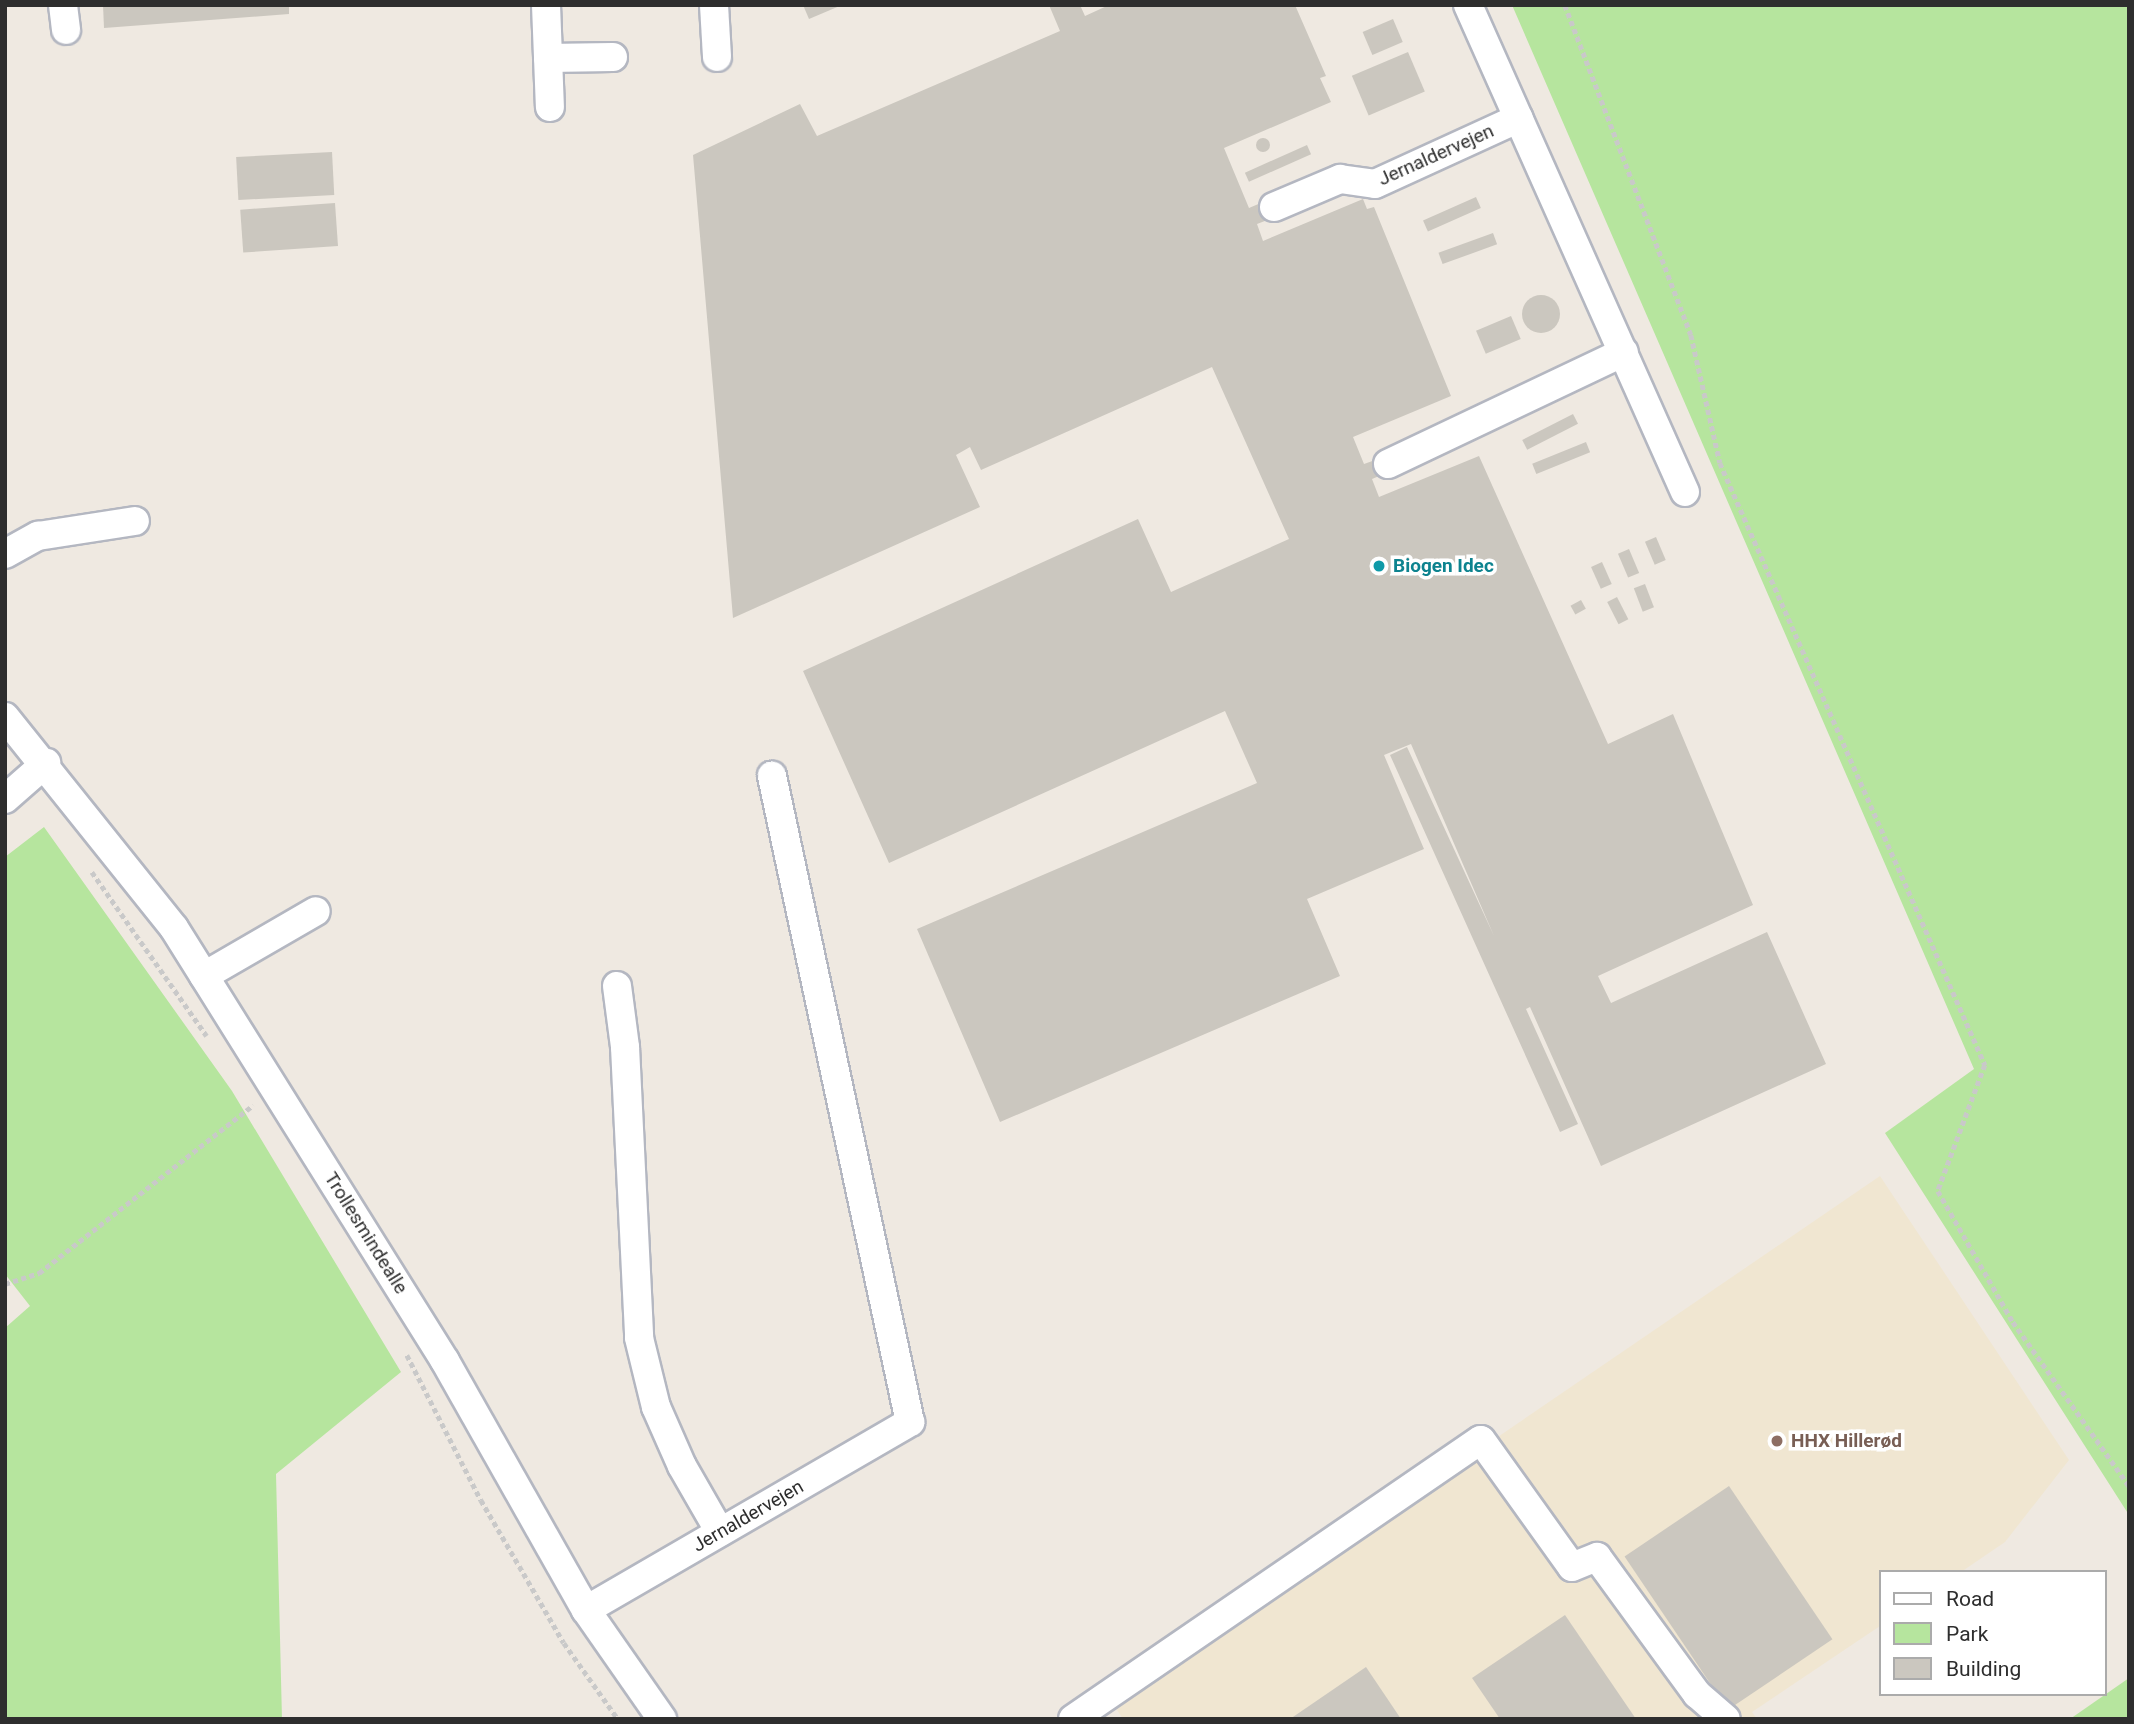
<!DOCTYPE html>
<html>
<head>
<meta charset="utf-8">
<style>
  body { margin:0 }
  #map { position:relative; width:2134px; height:1724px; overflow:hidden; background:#efe9e1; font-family:Roboto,sans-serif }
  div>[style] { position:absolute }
  .education>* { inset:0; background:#f0e6d1 }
  .green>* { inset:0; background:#b6e59e }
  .building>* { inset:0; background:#cbc7bf; transform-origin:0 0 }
  .round { border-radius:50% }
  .path>* { height:4.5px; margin-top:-2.25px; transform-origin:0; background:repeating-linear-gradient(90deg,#c9c9c9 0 5px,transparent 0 8.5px) }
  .roads { filter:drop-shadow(2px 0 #b4b7c1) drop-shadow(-2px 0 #b4b7c1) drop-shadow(0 2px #b4b7c1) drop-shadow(0 -2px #b4b7c1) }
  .minor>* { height:28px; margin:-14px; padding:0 14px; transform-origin:14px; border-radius:14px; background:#fff }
  .dots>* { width:19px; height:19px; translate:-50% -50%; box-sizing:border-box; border:4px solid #fff; border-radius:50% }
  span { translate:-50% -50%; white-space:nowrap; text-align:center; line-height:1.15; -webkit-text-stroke:7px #fff; paint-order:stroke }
  .street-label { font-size:19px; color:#2e2e2e }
  .culture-label { font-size:19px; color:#0d838f; font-weight:700 }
  .left { translate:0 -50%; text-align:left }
  .education-label { font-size:19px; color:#785e54; font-weight:700 }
  .frame { position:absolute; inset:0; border:7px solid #2e2e2e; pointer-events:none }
  .legend { position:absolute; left:1879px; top:1570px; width:228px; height:126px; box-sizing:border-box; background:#fff; border:2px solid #ababab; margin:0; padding:9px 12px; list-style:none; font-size:21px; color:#2e2e2e }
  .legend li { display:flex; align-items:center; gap:14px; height:35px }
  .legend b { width:35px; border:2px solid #ababab }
</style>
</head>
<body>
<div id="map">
  <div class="education">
    <i style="clip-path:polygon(1880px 1176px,2069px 1460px,2005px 1542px,1961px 1572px,1880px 1572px,1880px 1626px,1752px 1712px,1757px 1719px,1123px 1719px,1111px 1701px)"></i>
  </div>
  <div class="green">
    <i style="clip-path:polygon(1512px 5px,2129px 5px,2129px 1515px,1885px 1133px,1974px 1069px)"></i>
    <i style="clip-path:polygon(44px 827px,232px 1091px,401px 1372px,276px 1474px,282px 1719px,5px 1719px,5px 1328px,30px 1306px,5px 1274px,5px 857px)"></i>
    <i style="clip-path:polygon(2129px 1678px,2129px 1719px,2070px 1719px)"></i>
  </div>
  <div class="building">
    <i style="clip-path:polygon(103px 5px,289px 5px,289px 14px,104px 28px)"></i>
    <i style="clip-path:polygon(803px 5px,842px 5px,809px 19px)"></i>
    <i style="clip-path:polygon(1049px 5px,1080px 5px,1085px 16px,1109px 5px,1295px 5px,1326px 76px,1320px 78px,1331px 102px,1224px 148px,1249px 208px,1263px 202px,1270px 219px,1257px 224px,1263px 241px,1363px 199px,1367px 209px,1374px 207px,1451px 396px,1353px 437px,1364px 464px,1378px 459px,1384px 474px,1372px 479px,1379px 497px,1479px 456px,1608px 744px,1673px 714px,1753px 905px,1598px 976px,1611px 1003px,1767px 932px,1826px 1064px,1601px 1166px,1530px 1007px,1526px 1009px,1578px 1124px,1560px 1132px,1390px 755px,1407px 747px,1494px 936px,1411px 744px,1384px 755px,1424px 849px,1307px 899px,1340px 976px,1000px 1122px,917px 929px,1257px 783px,1225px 711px,889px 863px,803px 671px,1138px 519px,1171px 592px,1289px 539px,1212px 367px,981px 470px,970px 447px,956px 455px,980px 507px,733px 618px,693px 155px,800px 104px,817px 136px,1060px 31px)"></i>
    <i style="left:1393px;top:19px;width:25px;height:33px;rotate:67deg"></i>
    <i style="left:1408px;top:52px;width:43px;height:61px;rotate:67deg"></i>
    <i class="round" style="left:1256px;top:138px;width:14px;height:14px"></i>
    <i style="left:1307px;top:145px;width:10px;height:68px;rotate:66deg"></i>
    <i style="left:332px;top:152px;width:43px;height:96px;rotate:87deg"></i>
    <i style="left:1476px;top:197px;width:12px;height:58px;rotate:66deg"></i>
    <i style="left:335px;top:203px;width:43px;height:95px;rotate:86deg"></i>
    <i style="left:1493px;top:233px;width:12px;height:58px;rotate:70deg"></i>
    <i class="round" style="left:1522px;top:295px;width:38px;height:38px"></i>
    <i style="left:1511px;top:316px;width:25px;height:38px;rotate:67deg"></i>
    <i style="left:1573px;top:414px;width:11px;height:57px;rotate:63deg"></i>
    <i style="left:1586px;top:442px;width:11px;height:58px;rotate:68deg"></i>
    <i style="left:1656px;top:537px;width:25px;height:12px;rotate:67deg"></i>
    <i style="left:1629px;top:549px;width:26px;height:12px;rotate:67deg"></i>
    <i style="left:1602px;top:562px;width:24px;height:12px;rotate:66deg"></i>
    <i style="left:1645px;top:584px;width:25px;height:12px;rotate:69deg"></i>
    <i style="left:1617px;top:597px;width:25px;height:11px;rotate:63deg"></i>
    <i style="left:1581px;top:600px;width:10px;height:12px;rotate:61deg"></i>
    <i style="left:1729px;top:1486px;width:185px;height:126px;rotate:56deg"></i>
    <i style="clip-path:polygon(1565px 1615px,1636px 1719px,1500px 1719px,1472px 1678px)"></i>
    <i style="clip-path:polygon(1366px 1667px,1401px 1719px,1290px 1719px)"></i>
  </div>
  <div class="path">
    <i style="left:1565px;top:5px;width:353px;rotate:69.1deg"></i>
    <i style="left:1691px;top:335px;width:131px;rotate:77.2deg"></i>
    <i style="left:1720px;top:463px;width:658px;rotate:66.24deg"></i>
    <i style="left:1985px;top:1065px;width:134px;rotate:110.5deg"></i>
    <i style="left:1938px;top:1191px;width:151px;rotate:60.2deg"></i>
    <i style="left:2013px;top:1322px;width:201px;rotate:54.7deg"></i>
    <i style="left:92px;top:872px;width:200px;rotate:55deg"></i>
    <i style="left:5px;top:1284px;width:36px;rotate:-18deg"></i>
    <i style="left:39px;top:1273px;width:272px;rotate:-38.1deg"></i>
    <i style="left:407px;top:1355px;width:163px;rotate:63deg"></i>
    <i style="left:481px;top:1500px;width:165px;rotate:59.9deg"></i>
    <i style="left:564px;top:1643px;width:93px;rotate:54.6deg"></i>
  </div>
  <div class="roads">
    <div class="minor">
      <i style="left:63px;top:5px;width:25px;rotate:83deg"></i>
      <i style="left:546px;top:5px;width:102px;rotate:87.8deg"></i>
      <i style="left:714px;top:5px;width:52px;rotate:86.7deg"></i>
      <i style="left:1468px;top:5px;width:533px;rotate:65.98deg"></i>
      <i style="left:548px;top:58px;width:65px;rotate:-0.9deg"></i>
      <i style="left:1274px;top:207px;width:72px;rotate:-23deg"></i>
      <i style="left:1340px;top:179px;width:35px;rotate:8deg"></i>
      <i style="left:1375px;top:184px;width:158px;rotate:-24.6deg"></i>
      <i style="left:1388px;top:464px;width:261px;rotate:-25.4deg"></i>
      <i style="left:5px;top:554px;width:38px;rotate:-29deg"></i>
      <i style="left:38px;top:536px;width:98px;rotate:-8.8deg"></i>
      <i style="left:5px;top:717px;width:270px;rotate:51.3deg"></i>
      <i style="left:174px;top:928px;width:511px;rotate:57.96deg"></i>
      <i style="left:445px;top:1361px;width:286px;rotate:60.5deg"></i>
      <i style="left:586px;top:1610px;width:133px;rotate:55.1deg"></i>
      <i style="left:5px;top:799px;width:55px;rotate:-41.3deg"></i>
      <i style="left:204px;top:976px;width:129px;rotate:-30.1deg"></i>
      <i style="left:617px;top:986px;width:62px;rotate:82.5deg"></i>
      <i style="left:625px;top:1047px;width:291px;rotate:87.2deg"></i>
      <i style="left:639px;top:1338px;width:71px;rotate:76.2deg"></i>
      <i style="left:656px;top:1407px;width:64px;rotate:66.2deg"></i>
      <i style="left:682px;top:1466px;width:76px;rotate:60.1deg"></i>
      <i style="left:586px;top:1610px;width:375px;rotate:-30.1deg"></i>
      <i style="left:910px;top:1422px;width:661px;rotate:-102.06deg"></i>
      <i style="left:1073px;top:1719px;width:494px;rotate:-34.4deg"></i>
      <i style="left:1481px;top:1440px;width:156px;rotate:54.4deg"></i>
      <i style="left:1572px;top:1567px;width:27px;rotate:-22deg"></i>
      <i style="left:1597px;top:1557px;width:170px;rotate:53.9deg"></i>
      <i style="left:1697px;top:1694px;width:38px;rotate:41deg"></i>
    </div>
  </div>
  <div class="dots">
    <i style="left:1379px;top:566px;background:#0f9aa8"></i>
    <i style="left:1777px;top:1441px;background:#8d6e63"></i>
  </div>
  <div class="street-label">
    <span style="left:1436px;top:155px;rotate:-24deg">Jernaldervejen</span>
    <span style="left:366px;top:1233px;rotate:58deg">Trollesmindealle</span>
    <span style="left:748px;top:1516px;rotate:-30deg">Jernaldervejen</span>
  </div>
  <div class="culture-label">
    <span class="left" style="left:1393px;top:566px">Biogen Idec</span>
  </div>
  <div class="education-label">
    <span class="left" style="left:1791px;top:1441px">HHX Hillerød</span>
  </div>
  <div class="frame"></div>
  <ul class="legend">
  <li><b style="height:9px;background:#fff"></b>Road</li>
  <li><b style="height:19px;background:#b6e59e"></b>Park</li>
  <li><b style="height:19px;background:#cbc7bf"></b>Building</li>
  </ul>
</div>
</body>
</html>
